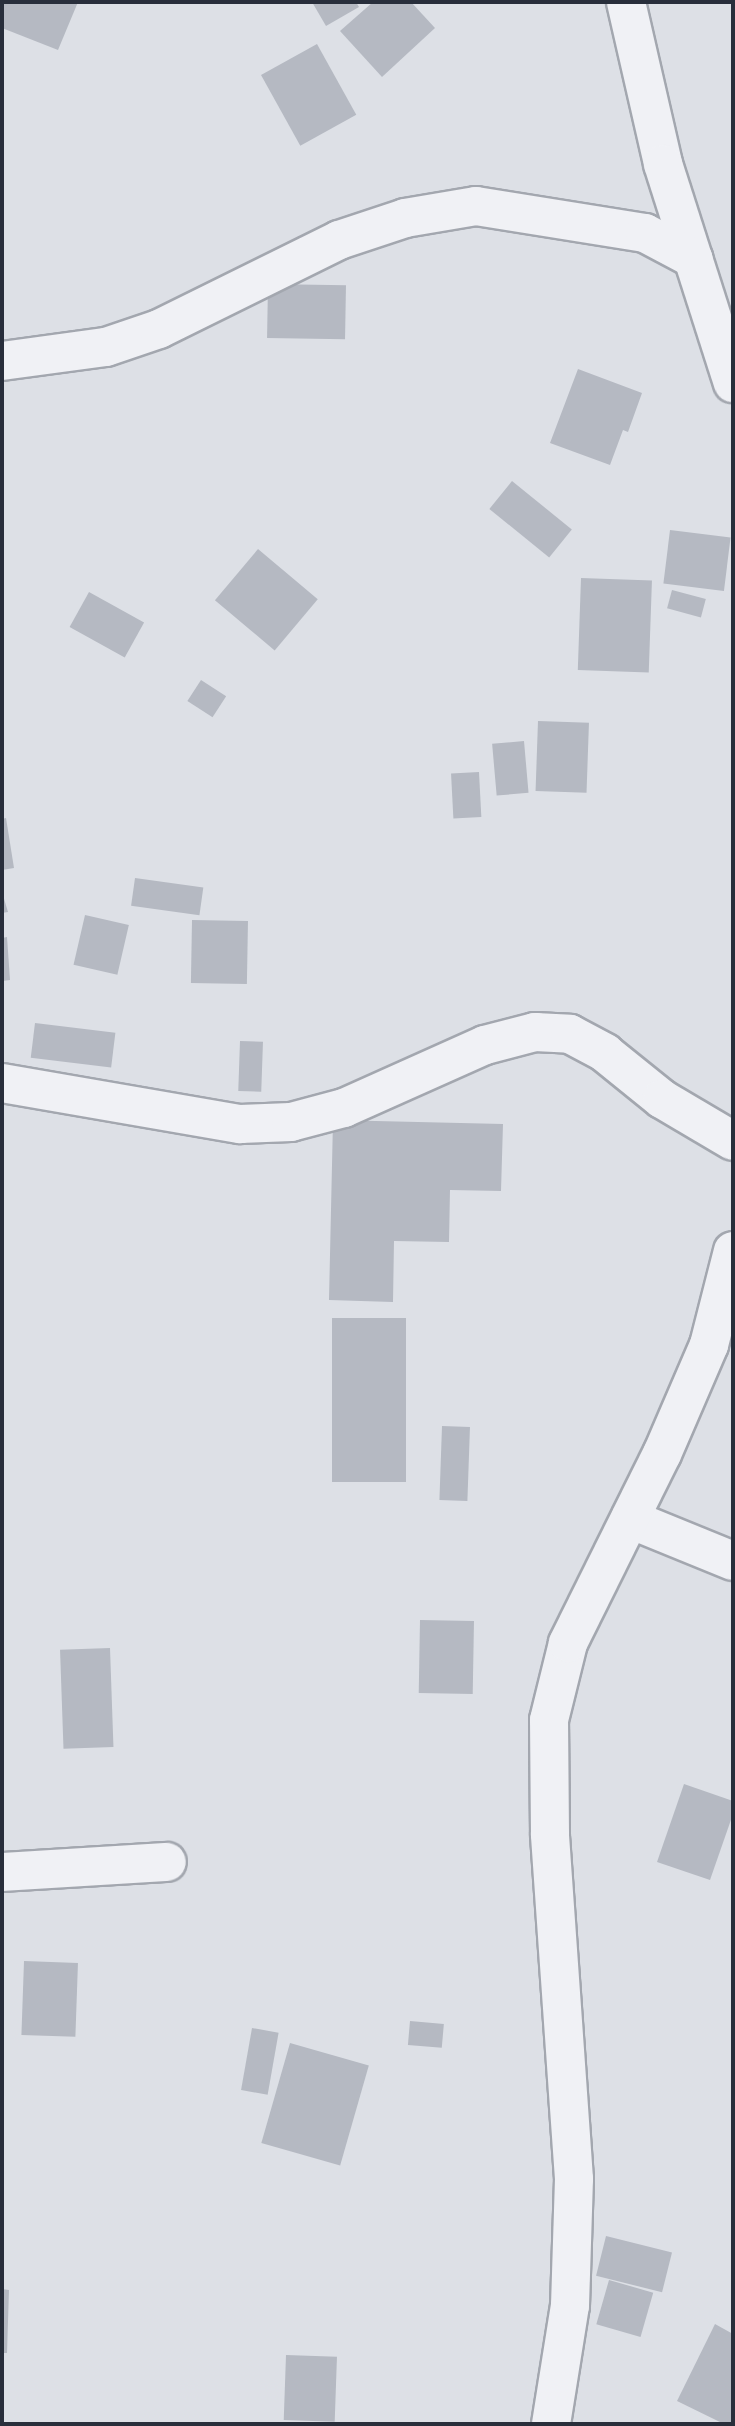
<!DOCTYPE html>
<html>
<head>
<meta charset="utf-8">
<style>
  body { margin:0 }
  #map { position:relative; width:735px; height:2426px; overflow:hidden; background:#dde0e6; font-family:"DejaVu Sans",sans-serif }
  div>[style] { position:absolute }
  .building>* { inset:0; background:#b5b9c2; transform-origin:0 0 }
  .roads { filter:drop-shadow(2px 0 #a3a7af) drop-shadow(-2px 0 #a3a7af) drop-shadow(0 2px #a3a7af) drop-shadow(0 -2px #a3a7af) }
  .minor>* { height:38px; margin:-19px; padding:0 19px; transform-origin:19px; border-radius:19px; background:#f0f1f5 }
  span { translate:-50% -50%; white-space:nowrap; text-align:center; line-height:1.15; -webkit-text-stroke:6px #eceff4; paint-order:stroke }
  .frame { position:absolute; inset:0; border:4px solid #282e3b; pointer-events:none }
</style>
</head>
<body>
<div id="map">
  <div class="building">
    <i style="clip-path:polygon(2px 2px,78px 2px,58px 50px,2px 28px)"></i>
    <i style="clip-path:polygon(312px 2px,356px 2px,359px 7px,326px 26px)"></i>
    <i style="clip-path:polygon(373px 2px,411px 2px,435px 28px,382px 77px,340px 31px)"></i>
    <i style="left:317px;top:44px;width:81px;height:64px;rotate:61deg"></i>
    <i style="left:268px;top:284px;width:78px;height:54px;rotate:1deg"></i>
    <i style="clip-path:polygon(578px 369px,642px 393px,628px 432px,623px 430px,610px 465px,550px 443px)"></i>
    <i style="left:512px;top:481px;width:77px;height:36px;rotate:39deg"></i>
    <i style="left:670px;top:530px;width:61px;height:54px;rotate:7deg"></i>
    <i style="left:258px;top:549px;width:78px;height:67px;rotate:40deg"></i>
    <i style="left:581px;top:578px;width:71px;height:92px;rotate:2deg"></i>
    <i style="left:672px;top:590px;width:35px;height:19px;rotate:15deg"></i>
    <i style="left:89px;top:592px;width:63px;height:40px;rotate:29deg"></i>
    <i style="left:201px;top:680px;width:30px;height:25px;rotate:33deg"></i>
    <i style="left:538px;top:721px;width:51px;height:70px;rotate:2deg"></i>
    <i style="left:524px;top:741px;width:52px;height:32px;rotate:85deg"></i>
    <i style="left:479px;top:772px;width:45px;height:28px;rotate:87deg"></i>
    <i style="clip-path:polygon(6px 818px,14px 868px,2px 870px,2px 819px)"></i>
    <i style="left:135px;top:878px;width:69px;height:28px;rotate:8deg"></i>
    <i style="clip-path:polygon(2px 892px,8px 912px,2px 913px)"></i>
    <i style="left:85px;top:915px;width:45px;height:51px;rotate:13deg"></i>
    <i style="left:192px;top:920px;width:56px;height:63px;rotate:1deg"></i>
    <i style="clip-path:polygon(7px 937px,10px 980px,2px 981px,2px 938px)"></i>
    <i style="left:35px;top:1023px;width:81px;height:35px;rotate:7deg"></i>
    <i style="left:240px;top:1041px;width:23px;height:50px;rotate:2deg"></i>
    <i style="clip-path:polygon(333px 1120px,503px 1124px,501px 1191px,450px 1190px,449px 1242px,394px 1241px,393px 1302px,329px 1300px)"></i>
    <i style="left:332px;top:1318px;width:74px;height:164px"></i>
    <i style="left:442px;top:1426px;width:28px;height:74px;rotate:2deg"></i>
    <i style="left:420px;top:1620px;width:54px;height:73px;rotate:1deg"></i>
    <i style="left:110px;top:1648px;width:99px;height:50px;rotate:88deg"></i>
    <i style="clip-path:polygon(684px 1784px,733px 1801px,733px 1814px,710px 1880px,657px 1862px)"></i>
    <i style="left:24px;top:1961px;width:54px;height:74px;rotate:2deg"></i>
    <i style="left:410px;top:2021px;width:34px;height:24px;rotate:5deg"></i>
    <i style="left:252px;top:2028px;width:27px;height:63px;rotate:10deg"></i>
    <i style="left:290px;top:2043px;width:82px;height:104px;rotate:16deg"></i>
    <i style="left:606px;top:2236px;width:68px;height:41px;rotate:14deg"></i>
    <i style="left:609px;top:2280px;width:46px;height:46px;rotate:16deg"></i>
    <i style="clip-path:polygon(2px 2289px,9px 2290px,7px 2353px,2px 2353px)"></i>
    <i style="clip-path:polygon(715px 2324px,733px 2334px,733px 2424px,724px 2424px,677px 2401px)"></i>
    <i style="left:286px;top:2355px;width:51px;height:65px;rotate:2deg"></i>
  </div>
  <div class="roads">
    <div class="minor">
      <i style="left:626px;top:2px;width:166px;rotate:77.1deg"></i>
      <i style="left:663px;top:164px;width:230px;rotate:72.3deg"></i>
      <i style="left:2px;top:361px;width:105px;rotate:-7.7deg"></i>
      <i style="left:106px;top:347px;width:56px;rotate:-18.8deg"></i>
      <i style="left:159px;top:329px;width:201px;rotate:-26.3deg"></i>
      <i style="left:339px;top:240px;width:70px;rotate:-18.4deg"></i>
      <i style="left:405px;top:218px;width:72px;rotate:-9.6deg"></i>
      <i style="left:476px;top:206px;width:171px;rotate:9.1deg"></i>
      <i style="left:645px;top:233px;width:55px;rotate:28deg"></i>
      <i style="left:2px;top:1083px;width:242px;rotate:9.8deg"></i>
      <i style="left:240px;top:1124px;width:51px;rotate:-2.2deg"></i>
      <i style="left:291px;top:1122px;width:55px;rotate:-14.8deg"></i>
      <i style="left:344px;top:1108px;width:154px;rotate:-24.1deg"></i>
      <i style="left:485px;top:1045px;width:52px;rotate:-14.6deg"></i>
      <i style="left:535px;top:1032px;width:35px;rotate:3deg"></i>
      <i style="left:570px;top:1034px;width:40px;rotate:28deg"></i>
      <i style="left:605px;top:1053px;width:73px;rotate:38.9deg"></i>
      <i style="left:662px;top:1099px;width:82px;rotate:30.6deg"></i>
      <i style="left:630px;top:1519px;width:111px;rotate:22.2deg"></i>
      <i style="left:2px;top:1872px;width:165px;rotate:-3.5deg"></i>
      <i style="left:551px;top:2424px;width:120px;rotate:-80.9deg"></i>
      <i style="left:570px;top:2306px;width:127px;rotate:-88.2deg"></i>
      <i style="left:574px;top:2179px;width:346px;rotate:-94deg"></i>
      <i style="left:550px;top:1834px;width:114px;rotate:-90.5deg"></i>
      <i style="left:549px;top:1720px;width:79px;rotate:-76.1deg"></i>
      <i style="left:568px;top:1643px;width:211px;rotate:-63.6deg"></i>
      <i style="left:662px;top:1454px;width:119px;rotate:-66.7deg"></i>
      <i style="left:709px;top:1345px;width:97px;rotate:-75.7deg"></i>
    </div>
  </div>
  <div class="frame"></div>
</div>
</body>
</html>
